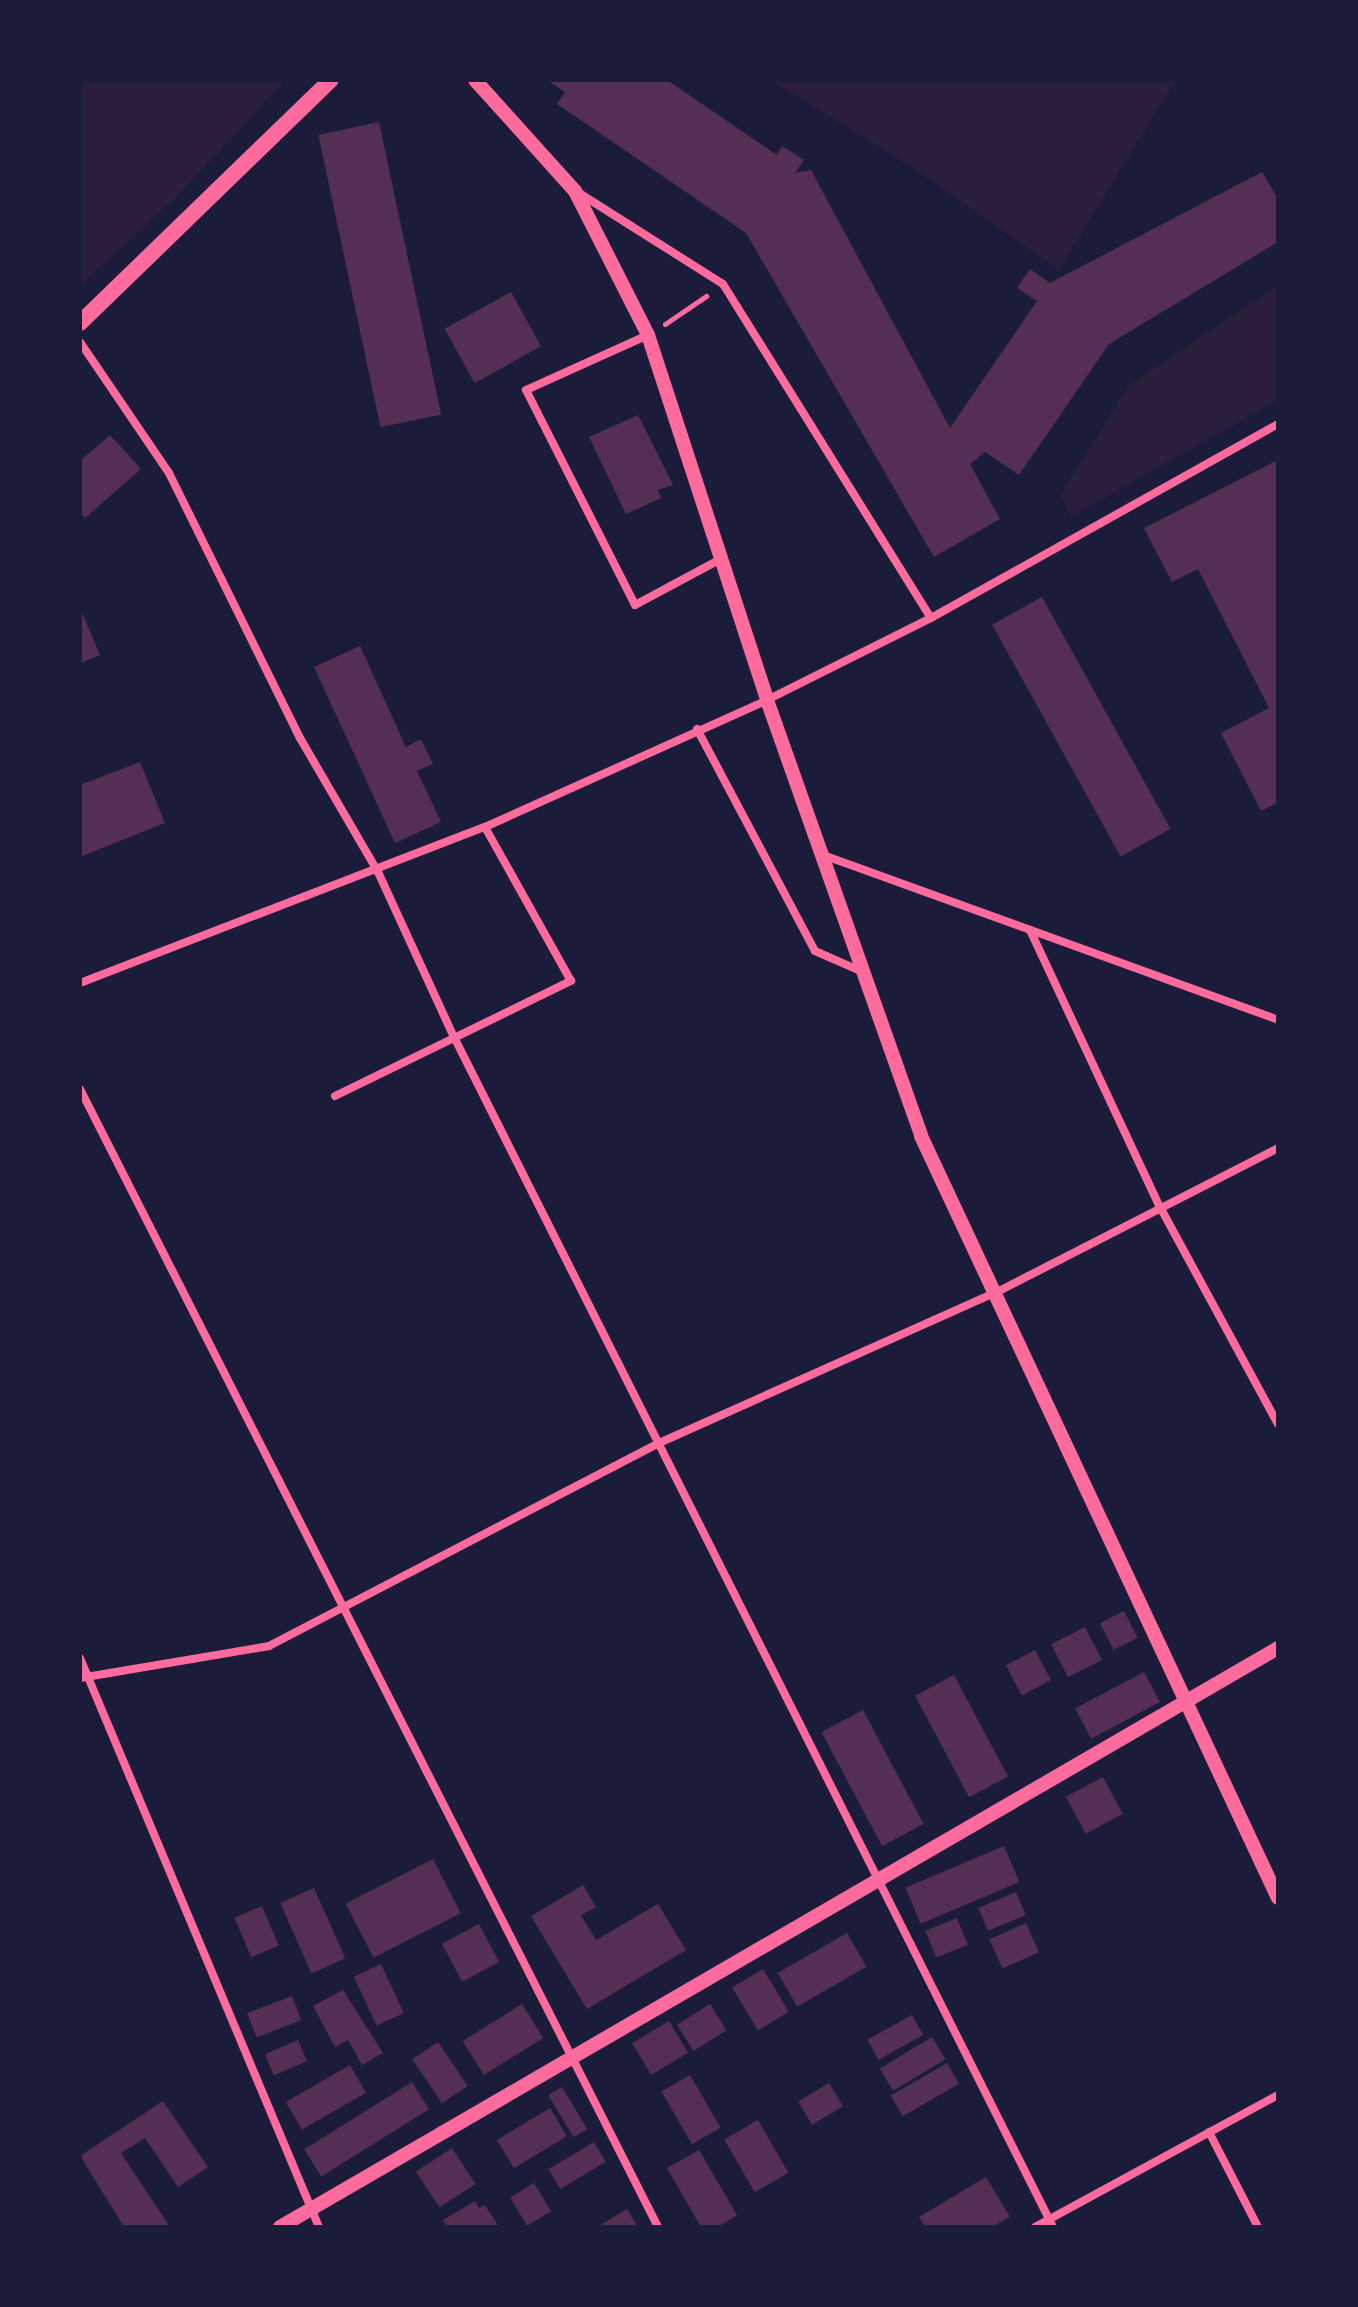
<!DOCTYPE html>
<html>
<head>
<meta charset="utf-8">
<style>
  body { margin:0 }
  #map { position:relative; width:1358px; height:2307px; overflow:hidden; background:#1b1b3a; font-family:Quicksand,sans-serif }
  div>[style] { position:absolute }
  .green>* { inset:0; background:#2a1e3b }
  .building>* { inset:0; background:#542f53; transform-origin:0 0 }
  .path>* { height:5px; margin:-2.5px; padding:0 2.5px; transform-origin:2.5px; border-radius:2.5px; background:#ff6b9d }
  .minor>* { height:8px; margin:-4px; padding:0 4px; transform-origin:4px; border-radius:4px; background:#ff6b9d }
  .tertiary>* { height:14px; margin:-7px; padding:0 7px; transform-origin:7px; border-radius:7px; background:#ff6b9d }
  .secondary>* { height:16px; margin:-8px; padding:0 8px; transform-origin:8px; border-radius:8px; background:#ff6b9d }
  span { translate:-50% -50%; white-space:nowrap; text-align:center; line-height:1.15; -webkit-text-stroke:6px #1b1b3a; paint-order:stroke }
  .frame { position:absolute; inset:0; border:82px solid #1b1b3a; pointer-events:none }
</style>
</head>
<body>
<div id="map">
  <div class="green">
    <i style="clip-path:polygon(80px 80px,286px 80px,177px 197px,80px 286px)"></i>
    <i style="clip-path:polygon(771px 80px,1176px 80px,1059px 270px,912px 167px)"></i>
    <i style="clip-path:polygon(1278px 285px,1278px 400px,1072px 516px,1059px 496px,1129px 385px)"></i>
  </div>
  <div class="building">
    <i style="clip-path:polygon(547px 80px,667px 80px,777px 155px,782px 146px,804px 160px,795px 173px,811px 170px,950px 428px,1037px 301px,1017px 288px,1030px 269px,1050px 283px,1262px 172px,1278px 199px,1278px 242px,1109px 344px,1019px 475px,985px 452px,970px 464px,1000px 519px,934px 557px,746px 233px,557px 104px,565px 92px)"></i>
    <i style="left:379px;top:122px;width:299px;height:62px;rotate:78deg"></i>
    <i style="left:511px;top:292px;width:62px;height:76px;rotate:61deg"></i>
    <i style="clip-path:polygon(638px 415px,673px 485px,658px 490px,661px 498px,626px 514px,589px 437px)"></i>
    <i style="clip-path:polygon(110px 435px,141px 469px,85px 518px,80px 513px,80px 461px)"></i>
    <i style="clip-path:polygon(1278px 460px,1278px 803px,1261px 811px,1221px 733px,1269px 708px,1198px 569px,1172px 582px,1144px 528px)"></i>
    <i style="left:1042px;top:597px;width:265px;height:57px;rotate:61deg"></i>
    <i style="clip-path:polygon(80px 608px,100px 655px,80px 663px)"></i>
    <i style="clip-path:polygon(360px 646px,406px 747px,421px 739px,433px 764px,417px 771px,441px 822px,395px 843px,314px 667px)"></i>
    <i style="clip-path:polygon(140px 762px,165px 823px,80px 857px,80px 785px)"></i>
    <i style="left:1124px;top:1611px;width:30px;height:27px;rotate:63deg"></i>
    <i style="left:1085px;top:1627px;width:37px;height:38px;rotate:63deg"></i>
    <i style="left:1035px;top:1650px;width:34px;height:33px;rotate:62deg"></i>
    <i style="left:1144px;top:1672px;width:34px;height:78px;rotate:62deg"></i>
    <i style="left:954px;top:1675px;width:115px;height:44px;rotate:62deg"></i>
    <i style="left:863px;top:1710px;width:129px;height:47px;rotate:62deg"></i>
    <i style="left:1103px;top:1777px;width:42px;height:42px;rotate:62deg"></i>
    <i style="left:1004px;top:1846px;width:39px;height:107px;rotate:67deg"></i>
    <i style="left:433px;top:1859px;width:61px;height:98px;rotate:63deg"></i>
    <i style="clip-path:polygon(583px 1885px,596px 1907px,581px 1915px,596px 1940px,658px 1904px,686px 1950px,587px 2009px,531px 1916px)"></i>
    <i style="left:314px;top:1888px;width:77px;height:37px;rotate:66deg"></i>
    <i style="left:1016px;top:1892px;width:25px;height:41px;rotate:67deg"></i>
    <i style="left:262px;top:1906px;width:43px;height:30px;rotate:67deg"></i>
    <i style="left:957px;top:1918px;width:29px;height:34px;rotate:68deg"></i>
    <i style="left:1026px;top:1923px;width:32px;height:40px;rotate:66deg"></i>
    <i style="left:479px;top:1924px;width:43px;height:42px;rotate:62deg"></i>
    <i style="left:847px;top:1933px;width:39px;height:80px;rotate:60deg"></i>
    <i style="left:381px;top:1964px;width:54px;height:30px;rotate:65deg"></i>
    <i style="left:763px;top:1969px;width:50px;height:36px;rotate:59deg"></i>
    <i style="clip-path:polygon(343px 1990px,383px 2053px,362px 2065px,348px 2040px,335px 2047px,313px 2006px)"></i>
    <i style="left:292px;top:1996px;width:26px;height:48px;rotate:69deg"></i>
    <i style="left:522px;top:2004px;width:40px;height:70px;rotate:58deg"></i>
    <i style="left:710px;top:2004px;width:31px;height:39px;rotate:58deg"></i>
    <i style="left:912px;top:2015px;width:23px;height:51px;rotate:61deg"></i>
    <i style="left:669px;top:2021px;width:37px;height:43px;rotate:59deg"></i>
    <i style="left:932px;top:2037px;width:26px;height:61px;rotate:59deg"></i>
    <i style="left:298px;top:2040px;width:23px;height:36px;rotate:67deg"></i>
    <i style="left:438px;top:2042px;width:53px;height:31px;rotate:56deg"></i>
    <i style="left:947px;top:2063px;width:24px;height:65px;rotate:60deg"></i>
    <i style="left:350px;top:2065px;width:32px;height:74px;rotate:60deg"></i>
    <i style="left:690px;top:2075px;width:61px;height:33px;rotate:60deg"></i>
    <i style="left:412px;top:2082px;width:32px;height:127px;rotate:58deg"></i>
    <i style="left:829px;top:2083px;width:27px;height:36px;rotate:59deg"></i>
    <i style="left:562px;top:2087px;width:49px;height:16px;rotate:59deg"></i>
    <i style="clip-path:polygon(163px 2101px,208px 2167px,178px 2187px,145px 2138px,121px 2153px,170px 2227px,124px 2227px,80px 2156px)"></i>
    <i style="left:550px;top:2108px;width:33px;height:62px;rotate:59deg"></i>
    <i style="left:758px;top:2120px;width:61px;height:39px;rotate:60deg"></i>
    <i style="left:594px;top:2142px;width:23px;height:53px;rotate:59deg"></i>
    <i style="left:452px;top:2148px;width:43px;height:43px;rotate:57deg"></i>
    <i style="clip-path:polygon(699px 2150px,737px 2215px,718px 2227px,701px 2227px,667px 2168px)"></i>
    <i style="clip-path:polygon(986px 2177px,1010px 2217px,992px 2227px,925px 2227px,919px 2217px)"></i>
    <i style="left:534px;top:2183px;width:33px;height:28px;rotate:59deg"></i>
    <i style="clip-path:polygon(475px 2201px,479px 2208px,485px 2205px,499px 2227px,447px 2227px,443px 2220px)"></i>
    <i style="clip-path:polygon(627px 2209px,638px 2227px,597px 2227px)"></i>
  </div>
  <div class="path">
    <i style="left:665px;top:324px;width:50px;rotate:-34.3deg"></i>
  </div>
  <div class="minor">
    <i style="left:579px;top:193px;width:170px;rotate:32.3deg"></i>
    <i style="left:723px;top:284px;width:393px;rotate:58.1deg"></i>
    <i style="left:648px;top:335px;width:134px;rotate:155.7deg"></i>
    <i style="left:526px;top:390px;width:241px;rotate:63.1deg"></i>
    <i style="left:635px;top:605px;width:95px;rotate:-28.2deg"></i>
    <i style="left:80px;top:342px;width:158px;rotate:55.8deg"></i>
    <i style="left:169px;top:473px;width:296px;rotate:63.7deg"></i>
    <i style="left:300px;top:738px;width:155px;rotate:59.8deg"></i>
    <i style="left:378px;top:872px;width:182px;rotate:65.3deg"></i>
    <i style="left:454px;top:1037px;width:1332px;rotate:63.28deg"></i>
    <i style="left:697px;top:729px;width:251px;rotate:62deg"></i>
    <i style="left:815px;top:951px;width:52px;rotate:23.6deg"></i>
    <i style="left:823px;top:855px;width:484px;rotate:19.9deg"></i>
    <i style="left:1030px;top:930px;width:304px;rotate:64.9deg"></i>
    <i style="left:1159px;top:1205px;width:249px;rotate:61.5deg"></i>
    <i style="left:80px;top:983px;width:434px;rotate:-21.1deg"></i>
    <i style="left:485px;top:827px;width:309px;rotate:-24.2deg"></i>
    <i style="left:767px;top:700px;width:183px;rotate:-26.6deg"></i>
    <i style="left:931px;top:618px;width:398px;rotate:-29.2deg"></i>
    <i style="left:80px;top:1089px;width:1276px;rotate:63.07deg"></i>
    <i style="left:335px;top:1096px;width:263px;rotate:-26deg"></i>
    <i style="left:571px;top:981px;width:176px;rotate:-119.2deg"></i>
    <i style="left:80px;top:1658px;width:617px;rotate:67.22deg"></i>
    <i style="left:80px;top:1678px;width:192px;rotate:-9.6deg"></i>
    <i style="left:269px;top:1646px;width:440px;rotate:-27.5deg"></i>
    <i style="left:659px;top:1443px;width:370px;rotate:-24.1deg"></i>
    <i style="left:997px;top:1292px;width:316px;rotate:-27.1deg"></i>
    <i style="left:1209px;top:2132px;width:107px;rotate:62.7deg"></i>
    <i style="left:1035px;top:2227px;width:277px;rotate:-28.5deg"></i>
  </div>
  <div class="tertiary">
    <i style="left:475px;top:80px;width:149px;rotate:48deg"></i>
    <i style="left:575px;top:191px;width:161px;rotate:63.1deg"></i>
    <i style="left:648px;top:335px;width:384px;rotate:71.9deg"></i>
    <i style="left:767px;top:700px;width:462px;rotate:70.5deg"></i>
    <i style="left:921px;top:1136px;width:841px;rotate:64.9deg"></i>
    <i style="left:280px;top:2227px;width:1154px;rotate:-30.12deg"></i>
  </div>
  <div class="secondary">
    <i style="left:80px;top:323px;width:349px;rotate:-44.1deg"></i>
  </div>
  <div class="frame"></div>
</div>
</body>
</html>
